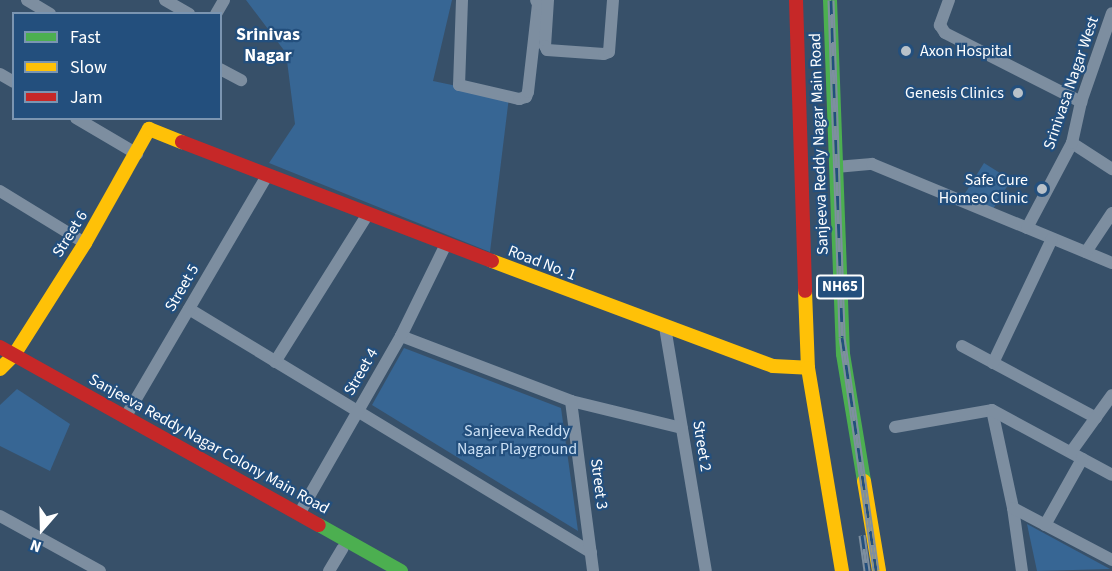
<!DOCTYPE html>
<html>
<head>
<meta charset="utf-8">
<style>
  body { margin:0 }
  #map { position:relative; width:1112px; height:571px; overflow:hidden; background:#375069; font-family:"Source Sans 3",sans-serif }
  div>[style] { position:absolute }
  .green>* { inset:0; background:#376694; transform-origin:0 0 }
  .street>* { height:12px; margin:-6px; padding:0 6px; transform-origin:6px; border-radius:6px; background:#7d8ea0 }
  .fast>* { height:14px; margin:-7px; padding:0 7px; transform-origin:7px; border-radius:7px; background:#4caf50 }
  .slow>* { height:14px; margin:-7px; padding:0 7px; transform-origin:7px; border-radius:7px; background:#ffc107 }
  .jam>* { height:14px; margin:-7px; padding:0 7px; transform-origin:7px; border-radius:7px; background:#c62828 }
  .rail>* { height:7px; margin-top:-3.5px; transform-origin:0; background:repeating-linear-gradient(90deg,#234f7d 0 14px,#7e8fa0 0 28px); box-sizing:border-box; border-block:2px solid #7e8fa0 }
  .dots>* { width:16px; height:16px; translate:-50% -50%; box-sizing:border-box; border:3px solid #234f7d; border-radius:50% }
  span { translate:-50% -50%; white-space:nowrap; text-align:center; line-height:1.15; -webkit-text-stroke:4.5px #234f7d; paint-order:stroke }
  .shield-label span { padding:2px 4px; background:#234f7d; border:2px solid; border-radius:4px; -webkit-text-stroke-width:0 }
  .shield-label { font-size:15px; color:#fff; font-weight:700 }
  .poi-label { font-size:16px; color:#fff }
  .left { translate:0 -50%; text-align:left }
  .right { translate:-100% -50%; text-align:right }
  .street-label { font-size:16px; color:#fff }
  .park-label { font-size:16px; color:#cbe0f5 }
  .neighbourhood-label { font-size:18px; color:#fff; font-weight:700 }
  .legend { position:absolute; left:12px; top:12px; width:210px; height:108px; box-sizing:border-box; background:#234f7d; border:2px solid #7b95b1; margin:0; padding:8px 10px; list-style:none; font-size:18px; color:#fff }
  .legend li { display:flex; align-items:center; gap:12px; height:30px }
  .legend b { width:30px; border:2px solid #7b95b1 }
  .north { position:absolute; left:12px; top:499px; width:60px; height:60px; -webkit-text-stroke:4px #234f7d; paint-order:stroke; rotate:200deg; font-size:16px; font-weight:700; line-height:24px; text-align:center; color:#fff }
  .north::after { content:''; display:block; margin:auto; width:21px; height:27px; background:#fff; clip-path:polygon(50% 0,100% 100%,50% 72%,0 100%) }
</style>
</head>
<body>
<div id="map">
  <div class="green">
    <i style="clip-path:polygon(246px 0,452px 0,433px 81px,509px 97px,490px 252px,269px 163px,295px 124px,286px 53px)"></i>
    <i style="left:984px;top:163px;width:32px;height:36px;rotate:32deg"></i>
    <i style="clip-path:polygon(404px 348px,561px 408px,578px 531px,372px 405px)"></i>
    <i style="clip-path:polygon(17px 389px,70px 424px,50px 471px,0 446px,0 405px)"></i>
    <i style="clip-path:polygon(1027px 524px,1110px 569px,1037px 571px)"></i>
  </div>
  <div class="street">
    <i style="left:27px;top:0;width:27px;rotate:31deg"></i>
    <i style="left:165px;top:0;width:28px;rotate:30deg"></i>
    <i style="left:462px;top:0;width:85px;rotate:92deg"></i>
    <i style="left:459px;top:85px;width:62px;rotate:13.1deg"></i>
    <i style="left:519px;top:99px;width:7px;rotate:-16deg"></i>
    <i style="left:526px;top:97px;width:5px;rotate:-68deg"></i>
    <i style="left:528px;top:92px;width:89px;rotate:-83.5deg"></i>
    <i style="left:538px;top:4px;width:4px;rotate:-117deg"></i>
    <i style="left:548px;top:0;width:46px;rotate:93.7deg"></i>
    <i style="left:545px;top:46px;width:4px;rotate:63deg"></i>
    <i style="left:547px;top:50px;width:57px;rotate:4deg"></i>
    <i style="left:604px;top:54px;width:5px;rotate:-22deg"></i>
    <i style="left:609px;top:52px;width:52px;rotate:-85.6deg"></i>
    <i style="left:949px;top:0;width:27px;rotate:110deg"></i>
    <i style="left:940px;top:25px;width:9px;rotate:58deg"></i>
    <i style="left:945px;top:33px;width:153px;rotate:26.9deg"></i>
    <i style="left:216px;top:14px;width:16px;rotate:-60deg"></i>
    <i style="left:220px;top:69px;width:24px;rotate:28deg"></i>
    <i style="left:0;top:74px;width:16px;rotate:30deg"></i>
    <i style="left:76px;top:118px;width:71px;rotate:30.5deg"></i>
    <i style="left:1072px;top:143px;width:48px;rotate:33deg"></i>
    <i style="left:836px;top:167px;width:36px;rotate:-5deg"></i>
    <i style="left:872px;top:164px;width:260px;rotate:22.4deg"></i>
    <i style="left:0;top:191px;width:100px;rotate:31.5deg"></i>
    <i style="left:1027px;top:228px;width:96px;rotate:-62.1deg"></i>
    <i style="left:1072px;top:143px;width:42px;rotate:-77.6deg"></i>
    <i style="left:1081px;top:102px;width:94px;rotate:-70.8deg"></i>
    <i style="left:1086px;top:252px;width:47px;rotate:-56.3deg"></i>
    <i style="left:189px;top:309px;width:470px;rotate:31.2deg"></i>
    <i style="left:665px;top:327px;width:247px;rotate:80.5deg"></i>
    <i style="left:401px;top:336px;width:182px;rotate:20.9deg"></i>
    <i style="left:571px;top:401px;width:114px;rotate:13.7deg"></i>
    <i style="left:962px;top:346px;width:152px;rotate:28.2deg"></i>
    <i style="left:275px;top:362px;width:175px;rotate:-57.9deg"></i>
    <i style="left:993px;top:363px;width:137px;rotate:-64.6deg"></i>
    <i style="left:571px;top:401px;width:171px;rotate:82.6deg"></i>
    <i style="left:992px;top:410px;width:100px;rotate:77.9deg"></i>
    <i style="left:1013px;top:508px;width:64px;rotate:81.9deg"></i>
    <i style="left:126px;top:416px;width:278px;rotate:-59.6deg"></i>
    <i style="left:895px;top:427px;width:98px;rotate:-9.9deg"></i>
    <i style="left:992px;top:410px;width:136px;rotate:28.4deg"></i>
    <i style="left:1071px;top:452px;width:70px;rotate:-54.3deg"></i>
    <i style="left:1013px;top:508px;width:112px;rotate:27.7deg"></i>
    <i style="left:299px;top:514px;width:205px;rotate:-60.2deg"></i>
    <i style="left:401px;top:336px;width:102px;rotate:-63.9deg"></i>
    <i style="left:0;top:516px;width:114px;rotate:28.8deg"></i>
    <i style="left:1045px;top:525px;width:76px;rotate:-60.7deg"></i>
    <i style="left:329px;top:571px;width:26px;rotate:-59deg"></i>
  </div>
  <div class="fast">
    <i style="left:830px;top:0;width:354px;rotate:87.9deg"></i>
    <i style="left:843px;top:354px;width:129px;rotate:80.6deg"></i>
    <i style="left:319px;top:525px;width:94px;rotate:29.3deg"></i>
  </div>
  <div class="slow">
    <i style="left:492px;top:261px;width:300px;rotate:20.5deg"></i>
    <i style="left:773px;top:366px;width:35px;rotate:3deg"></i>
    <i style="left:805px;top:291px;width:77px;rotate:87.8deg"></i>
    <i style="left:808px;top:368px;width:206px;rotate:80.5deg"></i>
    <i style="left:0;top:369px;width:20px;rotate:-45deg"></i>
    <i style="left:14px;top:355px;width:133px;rotate:-57.6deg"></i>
    <i style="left:85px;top:243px;width:131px;rotate:-60.7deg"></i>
    <i style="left:149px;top:129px;width:35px;rotate:22deg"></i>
    <i style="left:864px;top:481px;width:91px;rotate:80.5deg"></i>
  </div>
  <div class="jam">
    <i style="left:796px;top:0;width:291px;rotate:88.2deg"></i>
    <i style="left:182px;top:142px;width:332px;rotate:21deg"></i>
    <i style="left:0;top:347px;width:365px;rotate:29.2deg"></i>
  </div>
  <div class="rail">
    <i style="left:831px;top:0;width:337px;rotate:88.1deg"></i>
    <i style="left:842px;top:337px;width:236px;rotate:81.7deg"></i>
    <i style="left:862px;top:535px;width:36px;rotate:82deg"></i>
  </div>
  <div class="dots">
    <i style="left:906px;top:51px;background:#b9c2ca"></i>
    <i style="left:1018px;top:93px;background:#b9c2ca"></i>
    <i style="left:1042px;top:189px;background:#b9c2ca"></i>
  </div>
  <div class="shield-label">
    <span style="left:840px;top:287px">NH65</span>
  </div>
  <div class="poi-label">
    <span class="left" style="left:920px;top:51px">Axon Hospital</span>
    <span class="right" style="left:1004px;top:93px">Genesis Clinics</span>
    <span class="right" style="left:1028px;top:189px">Safe Cure<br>Homeo Clinic</span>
  </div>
  <div class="street-label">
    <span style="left:1071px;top:83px;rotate:-71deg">Srinivasa Nagar West</span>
    <span style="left:819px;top:144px;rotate:-92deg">Sanjeeva Reddy Nagar Main Road</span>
    <span style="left:70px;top:234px;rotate:-58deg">Street 6</span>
    <span style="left:542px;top:263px;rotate:21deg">Road No. 1</span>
    <span style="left:182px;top:288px;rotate:-60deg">Street 5</span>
    <span style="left:361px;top:372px;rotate:-60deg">Street 4</span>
    <span style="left:209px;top:444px;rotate:29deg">Sanjeeva Reddy Nagar Colony Main Road</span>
    <span style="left:702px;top:446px;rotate:81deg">Street 2</span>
    <span style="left:599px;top:484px;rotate:83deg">Street 3</span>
  </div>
  <div class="park-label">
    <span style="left:517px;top:440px">Sanjeeva Reddy<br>Nagar Playground</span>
  </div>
  <div class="neighbourhood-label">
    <span style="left:268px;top:46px">Srinivas<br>Nagar</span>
  </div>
  <ul class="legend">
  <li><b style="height:8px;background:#4caf50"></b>Fast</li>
  <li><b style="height:8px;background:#ffc107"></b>Slow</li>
  <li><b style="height:8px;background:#c62828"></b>Jam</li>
  </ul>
  <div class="north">N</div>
</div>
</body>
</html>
